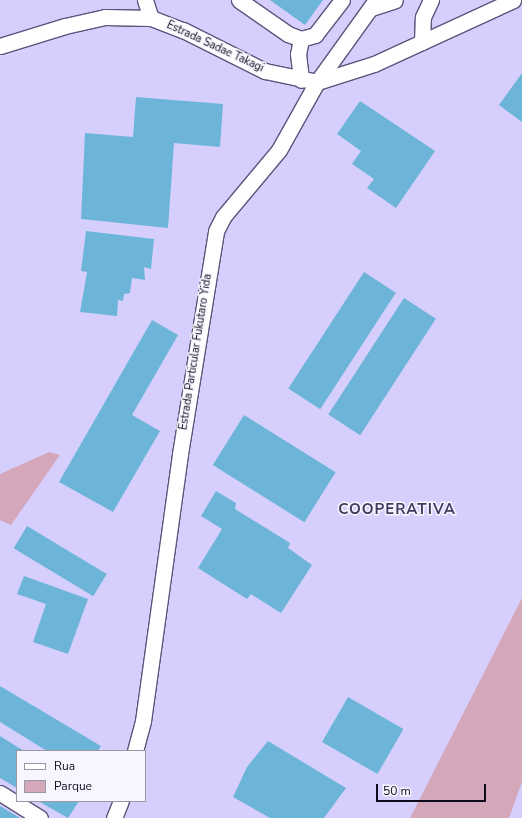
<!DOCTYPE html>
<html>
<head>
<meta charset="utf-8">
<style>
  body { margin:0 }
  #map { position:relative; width:522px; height:818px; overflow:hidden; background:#d6cffd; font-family:"Nunito Sans",sans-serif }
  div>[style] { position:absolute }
  .green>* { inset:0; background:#d5a7ba }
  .building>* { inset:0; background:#6cb5d9; transform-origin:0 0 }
  .roads { filter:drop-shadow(1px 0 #5b547b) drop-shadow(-1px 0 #5b547b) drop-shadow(0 1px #5b547b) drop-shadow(0 -1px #5b547b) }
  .minor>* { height:15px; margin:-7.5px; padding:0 7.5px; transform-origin:7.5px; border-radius:7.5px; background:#fff }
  span { translate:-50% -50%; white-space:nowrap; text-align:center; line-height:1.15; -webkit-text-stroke:3px #f7f5ff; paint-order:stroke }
  .street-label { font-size:11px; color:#0e0b1a }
  .district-label { font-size:15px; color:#423b60; font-weight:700; letter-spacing:1px }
  .legend { position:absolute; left:16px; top:750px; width:130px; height:52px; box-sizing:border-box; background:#f7f5ff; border:1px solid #9a97a3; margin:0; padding:5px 7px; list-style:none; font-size:12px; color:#0e0b1a }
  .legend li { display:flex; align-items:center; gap:8px; height:20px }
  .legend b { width:20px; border:1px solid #9a97a3 }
  .scale { position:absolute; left:376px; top:784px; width:110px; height:18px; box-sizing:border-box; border:2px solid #0e0b1a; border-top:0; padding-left:5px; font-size:12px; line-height:14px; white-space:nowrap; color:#0e0b1a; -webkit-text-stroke:3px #f7f5ff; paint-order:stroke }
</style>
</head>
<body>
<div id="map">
  <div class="green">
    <i style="clip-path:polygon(49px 452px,60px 455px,11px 525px,0 520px,0 474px)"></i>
    <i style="clip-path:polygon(522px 598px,522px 782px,509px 818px,410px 818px)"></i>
  </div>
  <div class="building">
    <i style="clip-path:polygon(270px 0,323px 0,305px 25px)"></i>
    <i style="clip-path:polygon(522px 73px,522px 122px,499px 105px)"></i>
    <i style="clip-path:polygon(136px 97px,223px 104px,220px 147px,174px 143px,168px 228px,81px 219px,85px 133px,133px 137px)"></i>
    <i style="clip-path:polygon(360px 101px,435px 151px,396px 208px,367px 188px,374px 179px,352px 164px,361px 151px,337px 134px)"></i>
    <i style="clip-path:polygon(86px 231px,154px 239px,151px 269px,144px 267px,145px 280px,132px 278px,130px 293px,124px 294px,123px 301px,118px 300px,117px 316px,80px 312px,87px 272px,81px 271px)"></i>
    <i style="left:364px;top:272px;width:38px;height:139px;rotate:33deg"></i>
    <i style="left:404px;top:298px;width:38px;height:139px;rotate:33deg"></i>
    <i style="clip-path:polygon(152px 320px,178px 335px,132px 415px,160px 431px,113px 512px,59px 482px)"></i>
    <i style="left:244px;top:415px;width:108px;height:59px;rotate:32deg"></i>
    <i style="clip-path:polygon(216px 491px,236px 503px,235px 509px,290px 543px,288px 548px,312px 565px,281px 613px,251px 594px,247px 599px,198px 568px,222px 529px,201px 516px)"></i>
    <i style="left:27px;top:526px;width:93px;height:26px;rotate:31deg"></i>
    <i style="clip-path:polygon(24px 576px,88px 599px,68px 654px,33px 642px,46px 604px,17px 594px)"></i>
    <i style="clip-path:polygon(0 686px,101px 746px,98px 751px,47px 751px,0 722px)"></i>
    <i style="left:348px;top:697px;width:64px;height:52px;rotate:30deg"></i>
    <i style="clip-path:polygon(0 736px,24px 751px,17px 751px,17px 788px,0 778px)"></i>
    <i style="clip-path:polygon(268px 741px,346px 788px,324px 818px,270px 818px,233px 797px,247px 767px)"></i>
    <i style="clip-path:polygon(38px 801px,79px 801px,68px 818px)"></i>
    <i style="clip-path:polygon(0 806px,20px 818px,0 818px)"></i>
  </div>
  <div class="roads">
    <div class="minor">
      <i style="left:145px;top:0;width:19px;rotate:72deg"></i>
      <i style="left:239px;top:0;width:60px;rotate:34.8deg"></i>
      <i style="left:288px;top:34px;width:14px;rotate:21deg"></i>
      <i style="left:301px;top:39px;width:15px;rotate:-16deg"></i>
      <i style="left:315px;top:35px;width:44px;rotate:-52.4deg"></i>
      <i style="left:371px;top:8px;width:25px;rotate:-18deg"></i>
      <i style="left:301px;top:39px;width:15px;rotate:101deg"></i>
      <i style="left:298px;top:54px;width:26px;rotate:83deg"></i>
      <i style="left:422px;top:42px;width:25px;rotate:-88deg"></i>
      <i style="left:423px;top:17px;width:19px;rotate:-65deg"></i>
      <i style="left:0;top:46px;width:68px;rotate:-17.1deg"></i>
      <i style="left:65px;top:26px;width:41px;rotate:-12.7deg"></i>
      <i style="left:105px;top:17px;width:46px;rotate:1.2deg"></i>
      <i style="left:151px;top:18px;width:34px;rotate:21deg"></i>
      <i style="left:183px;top:30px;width:92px;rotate:26.6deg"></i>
      <i style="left:265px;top:71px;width:53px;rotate:11.9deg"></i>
      <i style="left:317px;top:82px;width:60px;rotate:-17.5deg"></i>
      <i style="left:374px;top:64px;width:153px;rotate:-24.7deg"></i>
      <i style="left:135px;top:751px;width:31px;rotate:-75deg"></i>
      <i style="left:143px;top:721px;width:270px;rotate:-82.1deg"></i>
      <i style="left:180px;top:454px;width:226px;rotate:-80.8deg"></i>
      <i style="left:216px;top:231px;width:16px;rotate:-63deg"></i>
      <i style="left:223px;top:217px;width:87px;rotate:-50.1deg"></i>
      <i style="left:279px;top:150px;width:78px;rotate:-60.8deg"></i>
      <i style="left:317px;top:82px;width:101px;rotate:-54.3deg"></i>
      <i style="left:0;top:793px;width:47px;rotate:32deg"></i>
      <i style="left:114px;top:818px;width:18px;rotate:-68deg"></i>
    </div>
  </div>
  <div class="street-label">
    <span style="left:215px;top:47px;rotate:25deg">Estrada Sadae Takagi</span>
    <span style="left:196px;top:352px;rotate:-81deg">Estrada Particular Fukutaro Yida</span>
  </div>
  <div class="district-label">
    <span style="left:397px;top:510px">COOPERATIVA</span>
  </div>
  <ul class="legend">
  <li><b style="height:5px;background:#fff"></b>Rua</li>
  <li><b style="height:11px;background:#d5a7ba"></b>Parque</li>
  </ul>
  <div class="scale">50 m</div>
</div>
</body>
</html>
